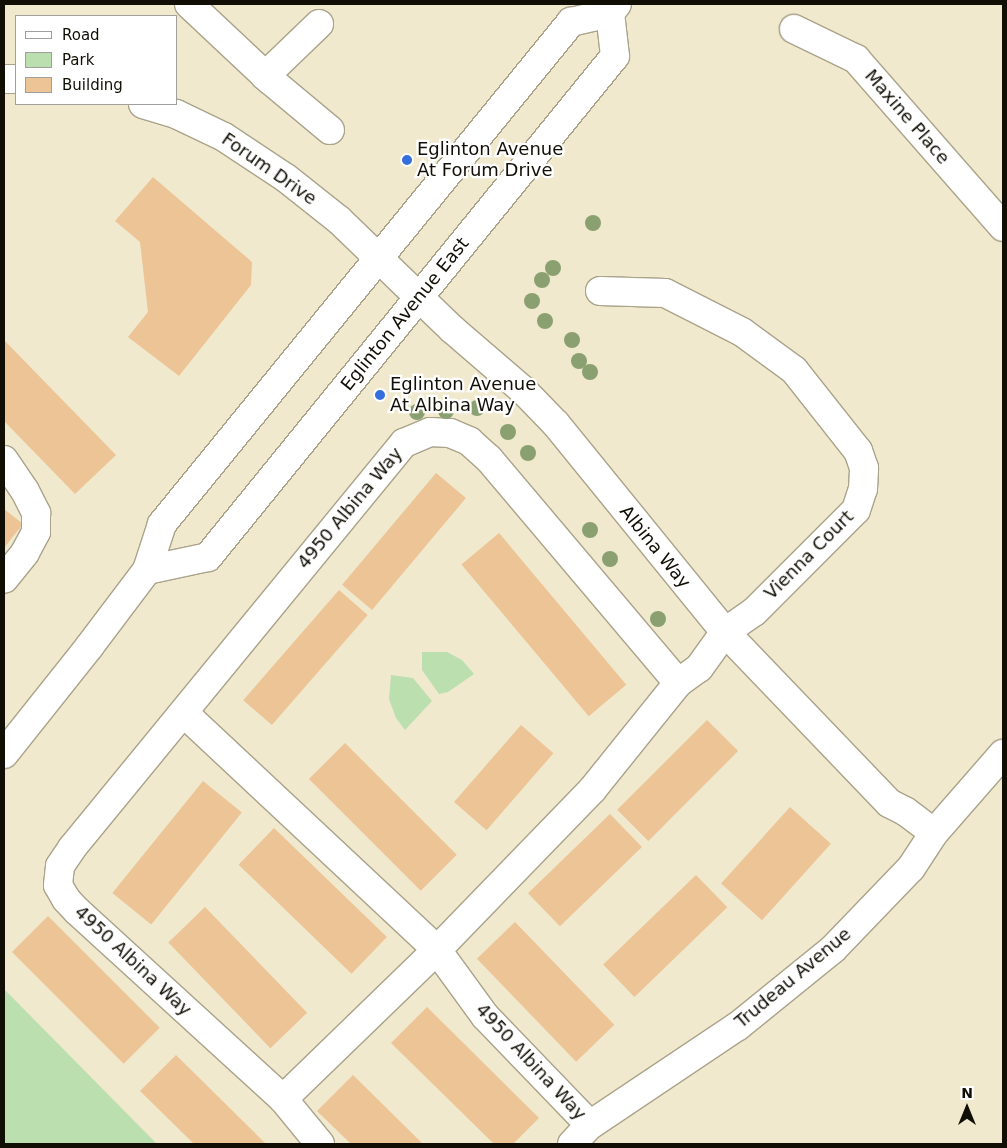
<!DOCTYPE html>
<html>
<head>
<meta charset="utf-8">
<style>
  body { margin:0 }
  #map { position:relative; width:1007px; height:1148px; overflow:hidden; background:#f0e9ce; font-family:"DejaVu Sans",sans-serif }
  div>[style] { position:absolute }
  .green>* { inset:0; background:#bbdfaf }
  .building>* { inset:0; background:#ecc495; transform-origin:0 0 }
  .roads { filter:drop-shadow(1px 0 #aaa38a) drop-shadow(-1px 0 #aaa38a) drop-shadow(0 1px #aaa38a) drop-shadow(0 -1px #aaa38a) }
  .minor>* { height:28px; margin:-14px; padding:0 14px; transform-origin:14px; border-radius:14px; background:#fff }
  .major>* { height:28px; margin:-14px; padding:0 14px; transform-origin:14px; border-radius:14px; background:#fff }
  .trees>* { width:16px; height:16px; margin:-8px; border-radius:50%; background:#8ba071 }
  .dots>* { width:14px; height:14px; translate:-50% -50%; box-sizing:border-box; border:2px solid #fff; border-radius:50% }
  span { translate:-50% -50%; white-space:nowrap; text-align:center; line-height:1.15; -webkit-text-stroke:4.5px #fff; paint-order:stroke }
  .street-label { font-size:18px; color:#100e05 }
  .poi-label { font-size:18px; color:#100e05 }
  .left { translate:0 -50%; text-align:left }
  .frame { position:absolute; inset:0; border:5px solid #100e05; pointer-events:none }
  .legend { position:absolute; left:15px; top:15px; width:162px; height:90px; box-sizing:border-box; background:#fff; border:1px solid #9f9f9b; margin:0; padding:6px 9px; list-style:none; font-size:15px; color:#100e05 }
  .legend li { display:flex; align-items:center; gap:10px; height:25px }
  .legend b { width:25px; border:1px solid #9f9f9b }
  .north { position:absolute; left:942px; top:1083px; width:50px; height:50px; -webkit-text-stroke:4px #fff; paint-order:stroke; rotate:0deg; font-size:14px; font-weight:700; line-height:20px; text-align:center; color:#100e05 }
  .north::after { content:''; display:block; margin:auto; width:18px; height:22px; background:#100e05; clip-path:polygon(50% 0,100% 100%,50% 72%,0 100%) }
</style>
</head>
<body>
<div id="map">
  <div class="green">
    <i style="clip-path:polygon(422px 652px,447px 652px,462px 660px,474px 674px,448px 692px,439px 694px,422px 670px)"></i>
    <i style="clip-path:polygon(391px 675px,413px 678px,432px 701px,405px 730px,396px 718px,389px 699px)"></i>
    <i style="clip-path:polygon(4px 989px,157px 1144px,4px 1144px)"></i>
  </div>
  <div class="building">
    <i style="clip-path:polygon(153px 177px,252px 262px,251px 285px,179px 376px,128px 337px,148px 312px,140px 242px,115px 221px)"></i>
    <i style="clip-path:polygon(4px 340px,116px 455px,75px 494px,4px 421px)"></i>
    <i style="left:436px;top:473px;width:39px;height:146px;rotate:40deg"></i>
    <i style="clip-path:polygon(4px 509px,23px 524px,4px 548px)"></i>
    <i style="left:499px;top:533px;width:198px;height:49px;rotate:50deg"></i>
    <i style="left:339px;top:590px;width:38px;height:146px;rotate:41deg"></i>
    <i style="left:707px;top:720px;width:44px;height:127px;rotate:45deg"></i>
    <i style="left:521px;top:725px;width:43px;height:102px;rotate:41deg"></i>
    <i style="left:345px;top:743px;width:158px;height:51px;rotate:45deg"></i>
    <i style="left:203px;top:781px;width:50px;height:144px;rotate:39deg"></i>
    <i style="left:790px;top:807px;width:55px;height:103px;rotate:42deg"></i>
    <i style="left:610px;top:814px;width:46px;height:114px;rotate:46deg"></i>
    <i style="left:274px;top:828px;width:157px;height:51px;rotate:44deg"></i>
    <i style="left:696px;top:875px;width:45px;height:129px;rotate:46deg"></i>
    <i style="left:205px;top:907px;width:147px;height:51px;rotate:46deg"></i>
    <i style="left:48px;top:916px;width:158px;height:51px;rotate:45deg"></i>
    <i style="left:515px;top:922px;width:143px;height:53px;rotate:46deg"></i>
    <i style="clip-path:polygon(427px 1007px,539px 1118px,513px 1144px,494px 1144px,391px 1043px)"></i>
    <i style="clip-path:polygon(176px 1055px,266px 1144px,194px 1144px,140px 1091px)"></i>
    <i style="clip-path:polygon(353px 1075px,423px 1144px,351px 1144px,317px 1111px)"></i>
  </div>
  <div class="roads">
    <div class="minor">
      <i style="left:189px;top:4px;width:111px;rotate:43.2deg"></i>
      <i style="left:270px;top:80px;width:78px;rotate:39.8deg"></i>
      <i style="left:794px;top:29px;width:69px;rotate:25.8deg"></i>
      <i style="left:856px;top:59px;width:223px;rotate:48.8deg"></i>
      <i style="left:265px;top:76px;width:75px;rotate:-43.9deg"></i>
      <i style="left:4px;top:79px;width:12px"></i>
      <i style="left:143px;top:104px;width:34px;rotate:17deg"></i>
      <i style="left:176px;top:114px;width:53px;rotate:25.6deg"></i>
      <i style="left:224px;top:137px;width:74px;rotate:33.5deg"></i>
      <i style="left:286px;top:178px;width:68px;rotate:38.4deg"></i>
      <i style="left:339px;top:220px;width:157px;rotate:44deg"></i>
      <i style="left:452px;top:329px;width:94px;rotate:40.7deg"></i>
      <i style="left:523px;top:390px;width:47px;rotate:45.9deg"></i>
      <i style="left:556px;top:424px;width:268px;rotate:50.9deg"></i>
      <i style="left:725px;top:632px;width:237px;rotate:46.2deg"></i>
      <i style="left:889px;top:803px;width:18px;rotate:27deg"></i>
      <i style="left:905px;top:811px;width:36px;rotate:37deg"></i>
      <i style="left:4px;top:460px;width:37px;rotate:56deg"></i>
      <i style="left:25px;top:491px;width:25px;rotate:63deg"></i>
      <i style="left:36px;top:513px;width:19px;rotate:90deg"></i>
      <i style="left:36px;top:532px;width:24px;rotate:118deg"></i>
      <i style="left:25px;top:553px;width:33px;rotate:129deg"></i>
      <i style="left:184px;top:713px;width:347px;rotate:43.1deg"></i>
      <i style="left:437px;top:950px;width:82px;rotate:54deg"></i>
      <i style="left:485px;top:1016px;width:151px;rotate:46.1deg"></i>
      <i style="left:283px;top:1099px;width:214px;rotate:-44.1deg"></i>
      <i style="left:437px;top:950px;width:223px;rotate:-45.9deg"></i>
      <i style="left:592px;top:790px;width:137px;rotate:-51.2deg"></i>
      <i style="left:678px;top:683px;width:26px;rotate:-36deg"></i>
      <i style="left:699px;top:668px;width:44px;rotate:-54.2deg"></i>
      <i style="left:725px;top:632px;width:35px;rotate:-35deg"></i>
      <i style="left:754px;top:612px;width:144px;rotate:-45deg"></i>
      <i style="left:856px;top:510px;width:22px;rotate:-72deg"></i>
      <i style="left:863px;top:489px;width:21px;rotate:-87deg"></i>
      <i style="left:864px;top:468px;width:18px;rotate:-109deg"></i>
      <i style="left:858px;top:451px;width:103px;rotate:-128.3deg"></i>
      <i style="left:794px;top:370px;width:64px;rotate:-143.8deg"></i>
      <i style="left:742px;top:332px;width:86px;rotate:-153.1deg"></i>
      <i style="left:665px;top:293px;width:65px;rotate:-178.2deg"></i>
      <i style="left:320px;top:1144px;width:58px;rotate:-129.4deg"></i>
      <i style="left:283px;top:1099px;width:279px;rotate:-137.6deg"></i>
      <i style="left:77px;top:911px;width:16px;rotate:-133deg"></i>
      <i style="left:66px;top:899px;width:16px;rotate:-120deg"></i>
      <i style="left:58px;top:885px;width:19px;rotate:-84deg"></i>
      <i style="left:60px;top:866px;width:22px;rotate:-56deg"></i>
      <i style="left:72px;top:848px;width:524px;rotate:-50.66deg"></i>
      <i style="left:404px;top:443px;width:28px;rotate:-23deg"></i>
      <i style="left:430px;top:432px;width:20px;rotate:3deg"></i>
      <i style="left:450px;top:433px;width:21px;rotate:23deg"></i>
      <i style="left:469px;top:441px;width:27px;rotate:42deg"></i>
      <i style="left:489px;top:459px;width:293px;rotate:49.8deg"></i>
      <i style="left:572px;top:1144px;width:26px;rotate:-47deg"></i>
      <i style="left:590px;top:1125px;width:178px;rotate:-33.8deg"></i>
      <i style="left:738px;top:1026px;width:122px;rotate:-39deg"></i>
      <i style="left:833px;top:949px;width:112px;rotate:-46.1deg"></i>
      <i style="left:911px;top:868px;width:42px;rotate:-56.7deg"></i>
      <i style="left:934px;top:833px;width:105px;rotate:-48.9deg"></i>
    </div>
    <div class="major">
      <i style="left:147px;top:570px;width:62px;rotate:-12deg"></i>
      <i style="left:208px;top:557px;width:645px;rotate:-50.91deg"></i>
      <i style="left:615px;top:56px;width:43px;rotate:-96.6deg"></i>
      <i style="left:610px;top:13px;width:11px;rotate:-52deg"></i>
      <i style="left:4px;top:754px;width:137px;rotate:-51.5deg"></i>
      <i style="left:89px;top:647px;width:96px;rotate:-53deg"></i>
      <i style="left:147px;top:570px;width:48px;rotate:-71.9deg"></i>
      <i style="left:162px;top:524px;width:648px;rotate:-50.83deg"></i>
      <i style="left:571px;top:22px;width:40px;rotate:-13deg"></i>
    </div>
  </div>
  <div class="trees">
    <i style="left:593px;top:223px"></i>
    <i style="left:553px;top:268px"></i>
    <i style="left:542px;top:280px"></i>
    <i style="left:532px;top:301px"></i>
    <i style="left:545px;top:321px"></i>
    <i style="left:572px;top:340px"></i>
    <i style="left:579px;top:361px"></i>
    <i style="left:590px;top:372px"></i>
    <i style="left:477px;top:408px"></i>
    <i style="left:446px;top:411px"></i>
    <i style="left:417px;top:412px"></i>
    <i style="left:508px;top:432px"></i>
    <i style="left:528px;top:453px"></i>
    <i style="left:590px;top:530px"></i>
    <i style="left:610px;top:559px"></i>
    <i style="left:658px;top:619px"></i>
  </div>
  <div class="dots">
    <i style="left:407px;top:160px;background:#346fdd"></i>
    <i style="left:380px;top:395px;background:#346fdd"></i>
  </div>
  <div class="street-label">
    <span style="left:907px;top:117px;rotate:49deg">Maxine Place</span>
    <span style="left:269px;top:169px;rotate:35deg">Forum Drive</span>
    <span style="left:405px;top:314px;rotate:-51deg">Eglinton Avenue East</span>
    <span style="left:350px;top:508px;rotate:-50deg">4950 Albina Way</span>
    <span style="left:655px;top:547px;rotate:51deg">Albina Way</span>
    <span style="left:809px;top:555px;rotate:-45deg">Vienna Court</span>
    <span style="left:133px;top:961px;rotate:43deg">4950 Albina Way</span>
    <span style="left:793px;top:978px;rotate:-40deg">Trudeau Avenue</span>
    <span style="left:531px;top:1062px;rotate:47deg">4950 Albina Way</span>
  </div>
  <div class="poi-label">
    <span class="left" style="left:417px;top:160px">Eglinton Avenue<br>At Forum Drive</span>
    <span class="left" style="left:390px;top:395px">Eglinton Avenue<br>At Albina Way</span>
  </div>
  <div class="frame"></div>
  <ul class="legend">
  <li><b style="height:6px;background:#fff"></b>Road</li>
  <li><b style="height:14px;background:#bbdfaf"></b>Park</li>
  <li><b style="height:14px;background:#ecc495"></b>Building</li>
  </ul>
  <div class="north">N</div>
</div>
</body>
</html>
